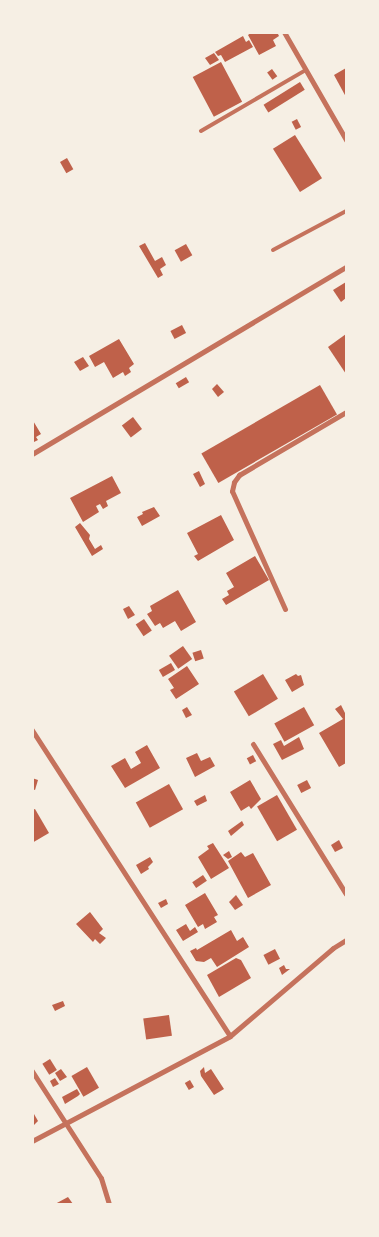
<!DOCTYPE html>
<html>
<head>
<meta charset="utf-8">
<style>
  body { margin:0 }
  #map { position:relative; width:379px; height:1237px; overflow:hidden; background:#f6efe4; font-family:Poppins,sans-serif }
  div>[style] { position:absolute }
  .building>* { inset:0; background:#bf614a; transform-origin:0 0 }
  .service>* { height:4px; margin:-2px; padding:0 2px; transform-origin:2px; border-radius:2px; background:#c5725c }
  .minor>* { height:5px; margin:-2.5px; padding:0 2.5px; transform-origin:2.5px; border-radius:2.5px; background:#c5725c }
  span { translate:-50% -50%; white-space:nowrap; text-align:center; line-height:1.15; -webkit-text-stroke:4px #f6efe4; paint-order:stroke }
  .frame { position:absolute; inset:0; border:34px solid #f6efe4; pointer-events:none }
</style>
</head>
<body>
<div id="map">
  <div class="building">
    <i style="clip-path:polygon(252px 32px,277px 32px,279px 36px,273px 40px,276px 46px,259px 55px,248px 35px)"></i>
    <i style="clip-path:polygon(243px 36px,246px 42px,249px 40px,253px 47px,225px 62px,221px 55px,218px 56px,215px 52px)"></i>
    <i style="clip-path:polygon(214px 53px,219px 60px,210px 65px,205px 58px)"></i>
    <i style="left:221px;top:62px;width:45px;height:32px;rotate:62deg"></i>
    <i style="clip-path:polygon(346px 68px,346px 97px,334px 75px)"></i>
    <i style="left:272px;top:69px;width:9px;height:6px;rotate:54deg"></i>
    <i style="left:300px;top:82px;width:9px;height:43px;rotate:58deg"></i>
    <i style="left:297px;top:119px;width:9px;height:6px;rotate:63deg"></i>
    <i style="left:295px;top:135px;width:51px;height:26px;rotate:58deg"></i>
    <i style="left:67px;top:158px;width:13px;height:8px;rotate:61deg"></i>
    <i style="clip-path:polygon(145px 243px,155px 261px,162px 257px,166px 265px,160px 269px,163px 275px,158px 278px,139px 246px)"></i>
    <i style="left:186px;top:244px;width:13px;height:13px;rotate:61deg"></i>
    <i style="clip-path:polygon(346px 282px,346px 298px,341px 302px,333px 290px)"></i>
    <i style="left:182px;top:325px;width:9px;height:13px;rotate:63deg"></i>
    <i style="clip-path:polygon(346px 334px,346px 374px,328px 347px)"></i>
    <i style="clip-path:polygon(119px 339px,134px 364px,129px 368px,131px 372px,125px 376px,123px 372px,113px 378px,104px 362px,95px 367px,89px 356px)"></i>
    <i style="clip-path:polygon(83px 357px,89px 366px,80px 371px,74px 362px)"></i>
    <i style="left:186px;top:377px;width:6px;height:12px;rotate:59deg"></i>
    <i style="clip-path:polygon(217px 384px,224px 392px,218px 397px,212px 389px)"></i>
    <i style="left:320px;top:385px;width:34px;height:137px;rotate:60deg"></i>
    <i style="left:133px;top:417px;width:15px;height:14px;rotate:53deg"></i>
    <i style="clip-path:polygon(32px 419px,41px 434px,36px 437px,38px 440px,32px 443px)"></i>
    <i style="clip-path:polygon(199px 471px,205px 484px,200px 487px,193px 474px)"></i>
    <i style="clip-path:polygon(112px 476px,121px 493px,106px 501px,108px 506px,103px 509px,100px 504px,96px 506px,99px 512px,83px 522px,70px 498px)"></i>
    <i style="clip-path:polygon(154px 507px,160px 516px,142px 526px,137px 517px,143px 514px,142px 512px)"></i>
    <i style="clip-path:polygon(221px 515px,234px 540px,198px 561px,194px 556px,198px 554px,187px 533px)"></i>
    <i style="clip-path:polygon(80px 523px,90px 535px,89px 539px,95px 549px,101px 545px,103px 549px,92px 556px,75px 527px)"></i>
    <i style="clip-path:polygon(255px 556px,269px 580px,226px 605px,222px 599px,229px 595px,227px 591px,234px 587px,226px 573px)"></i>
    <i style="clip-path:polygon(178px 590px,196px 622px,181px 631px,175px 621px,163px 628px,160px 623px,155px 626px,147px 614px,152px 611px,150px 606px)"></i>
    <i style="clip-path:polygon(129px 606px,135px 615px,128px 619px,123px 609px)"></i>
    <i style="left:144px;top:619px;width:14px;height:10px;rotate:56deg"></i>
    <i style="left:183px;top:646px;width:16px;height:17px;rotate:55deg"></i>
    <i style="left:201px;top:650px;width:9px;height:9px;rotate:72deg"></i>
    <i style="left:171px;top:663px;width:8px;height:14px;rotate:60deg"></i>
    <i style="clip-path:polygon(187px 666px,199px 684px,176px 699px,170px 690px,174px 688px,168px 679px)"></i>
    <i style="left:263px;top:674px;width:29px;height:34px;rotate:59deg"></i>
    <i style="clip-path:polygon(296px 674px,298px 676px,301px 675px,304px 685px,292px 692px,285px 680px)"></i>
    <i style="clip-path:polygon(341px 705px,346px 715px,346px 763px,339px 767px,319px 733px,343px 719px,335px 709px)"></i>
    <i style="clip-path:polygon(187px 707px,192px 715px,186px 718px,182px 710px)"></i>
    <i style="left:304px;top:707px;width:21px;height:34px;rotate:61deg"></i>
    <i style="clip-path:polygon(299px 737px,304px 749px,282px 760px,273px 744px,281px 740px,284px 746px)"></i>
    <i style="clip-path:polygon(147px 745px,160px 768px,125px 788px,111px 766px,125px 758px,131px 769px,141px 763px,135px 752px)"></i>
    <i style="clip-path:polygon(197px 753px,201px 761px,210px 757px,215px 766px,195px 777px,186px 758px)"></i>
    <i style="left:253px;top:755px;width:7px;height:7px;rotate:63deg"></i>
    <i style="clip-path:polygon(32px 778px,38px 780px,35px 790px,32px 789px)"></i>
    <i style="clip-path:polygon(250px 780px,261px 799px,251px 809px,249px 806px,241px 811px,230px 792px)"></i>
    <i style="left:307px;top:780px;width:9px;height:11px;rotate:63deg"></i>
    <i style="left:169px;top:784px;width:29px;height:38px;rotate:61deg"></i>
    <i style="clip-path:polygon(205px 795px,207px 801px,197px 806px,194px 801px)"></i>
    <i style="left:277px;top:795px;width:40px;height:23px;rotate:60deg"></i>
    <i style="clip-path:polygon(35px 809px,49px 833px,32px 843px,32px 810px)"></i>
    <i style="clip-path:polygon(242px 821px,244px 825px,231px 836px,228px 831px)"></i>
    <i style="clip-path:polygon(339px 840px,343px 848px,335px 852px,331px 845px)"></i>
    <i style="clip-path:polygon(213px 843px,229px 868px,211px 879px,198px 857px,209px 849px,207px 846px)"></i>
    <i style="clip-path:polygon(229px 851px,232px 857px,228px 859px,223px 855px)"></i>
    <i style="clip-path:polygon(241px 852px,245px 857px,253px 853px,271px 885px,248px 898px,228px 861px)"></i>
    <i style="clip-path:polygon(150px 857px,153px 862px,148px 867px,149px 869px,141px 874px,136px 865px)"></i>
    <i style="left:203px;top:875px;width:7px;height:13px;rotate:56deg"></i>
    <i style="clip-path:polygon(205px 893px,218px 915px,214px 917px,217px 922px,205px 929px,203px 924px,198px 927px,185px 905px)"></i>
    <i style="clip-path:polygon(236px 895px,243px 905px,235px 910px,229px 902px)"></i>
    <i style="clip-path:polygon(166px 899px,168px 904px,161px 908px,158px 903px)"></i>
    <i style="clip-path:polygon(90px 912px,103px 929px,99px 933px,106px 938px,100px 944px,95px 939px,93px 942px,76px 924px)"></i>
    <i style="clip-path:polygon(186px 924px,190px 931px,195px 927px,198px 932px,183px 941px,176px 930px)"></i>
    <i style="clip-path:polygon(231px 930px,237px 941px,243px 937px,249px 947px,217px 967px,211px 958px,204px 962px,196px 961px,190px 951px,196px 948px,197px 950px)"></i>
    <i style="left:275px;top:949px;width:11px;height:13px;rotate:63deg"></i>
    <i style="clip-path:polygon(236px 958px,241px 960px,251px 978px,219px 997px,207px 975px)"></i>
    <i style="clip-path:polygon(284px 965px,286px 969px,290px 969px,282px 975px,279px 968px)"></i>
    <i style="clip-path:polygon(63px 1001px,65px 1006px,55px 1011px,52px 1005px)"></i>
    <i style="left:169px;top:1015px;width:21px;height:26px;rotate:82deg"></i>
    <i style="left:50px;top:1059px;width:13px;height:9px;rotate:58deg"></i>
    <i style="left:87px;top:1067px;width:24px;height:18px;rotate:60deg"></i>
    <i style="clip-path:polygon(204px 1067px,205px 1073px,211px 1069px,224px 1089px,214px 1095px,201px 1076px,200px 1071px)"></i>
    <i style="clip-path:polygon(61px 1069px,67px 1077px,60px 1081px,55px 1073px)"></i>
    <i style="clip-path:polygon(55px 1078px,59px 1084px,53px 1087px,50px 1081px)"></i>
    <i style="left:190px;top:1080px;width:8px;height:6px;rotate:60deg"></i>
    <i style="clip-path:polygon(77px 1089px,80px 1094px,78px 1096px,65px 1104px,62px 1097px)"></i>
    <i style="clip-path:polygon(34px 1114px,38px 1121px,32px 1127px,32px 1115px)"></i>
    <i style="clip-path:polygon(68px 1197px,73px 1204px,55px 1204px)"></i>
  </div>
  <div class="service">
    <i style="left:201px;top:131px;width:121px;rotate:-30.2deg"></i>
    <i style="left:273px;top:250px;width:83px;rotate:-28.1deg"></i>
  </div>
  <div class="minor">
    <i style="left:284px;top:32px;width:125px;rotate:60.1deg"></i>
    <i style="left:32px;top:454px;width:365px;rotate:-30.8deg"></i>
    <i style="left:285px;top:609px;width:129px;rotate:-114.2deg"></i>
    <i style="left:232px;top:491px;width:9px;rotate:-77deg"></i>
    <i style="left:234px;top:482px;width:9px;rotate:-54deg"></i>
    <i style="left:239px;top:475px;width:124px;rotate:-30.5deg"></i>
    <i style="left:32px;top:730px;width:364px;rotate:57.1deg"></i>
    <i style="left:253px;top:744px;width:176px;rotate:58.2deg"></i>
    <i style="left:32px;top:1071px;width:127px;rotate:57.2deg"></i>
    <i style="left:101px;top:1178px;width:27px;rotate:73deg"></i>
    <i style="left:32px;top:1141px;width:224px;rotate:-27.9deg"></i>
    <i style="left:230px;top:1036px;width:135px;rotate:-40.5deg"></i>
    <i style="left:333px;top:948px;width:15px;rotate:-32deg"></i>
  </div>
  <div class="frame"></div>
</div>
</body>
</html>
